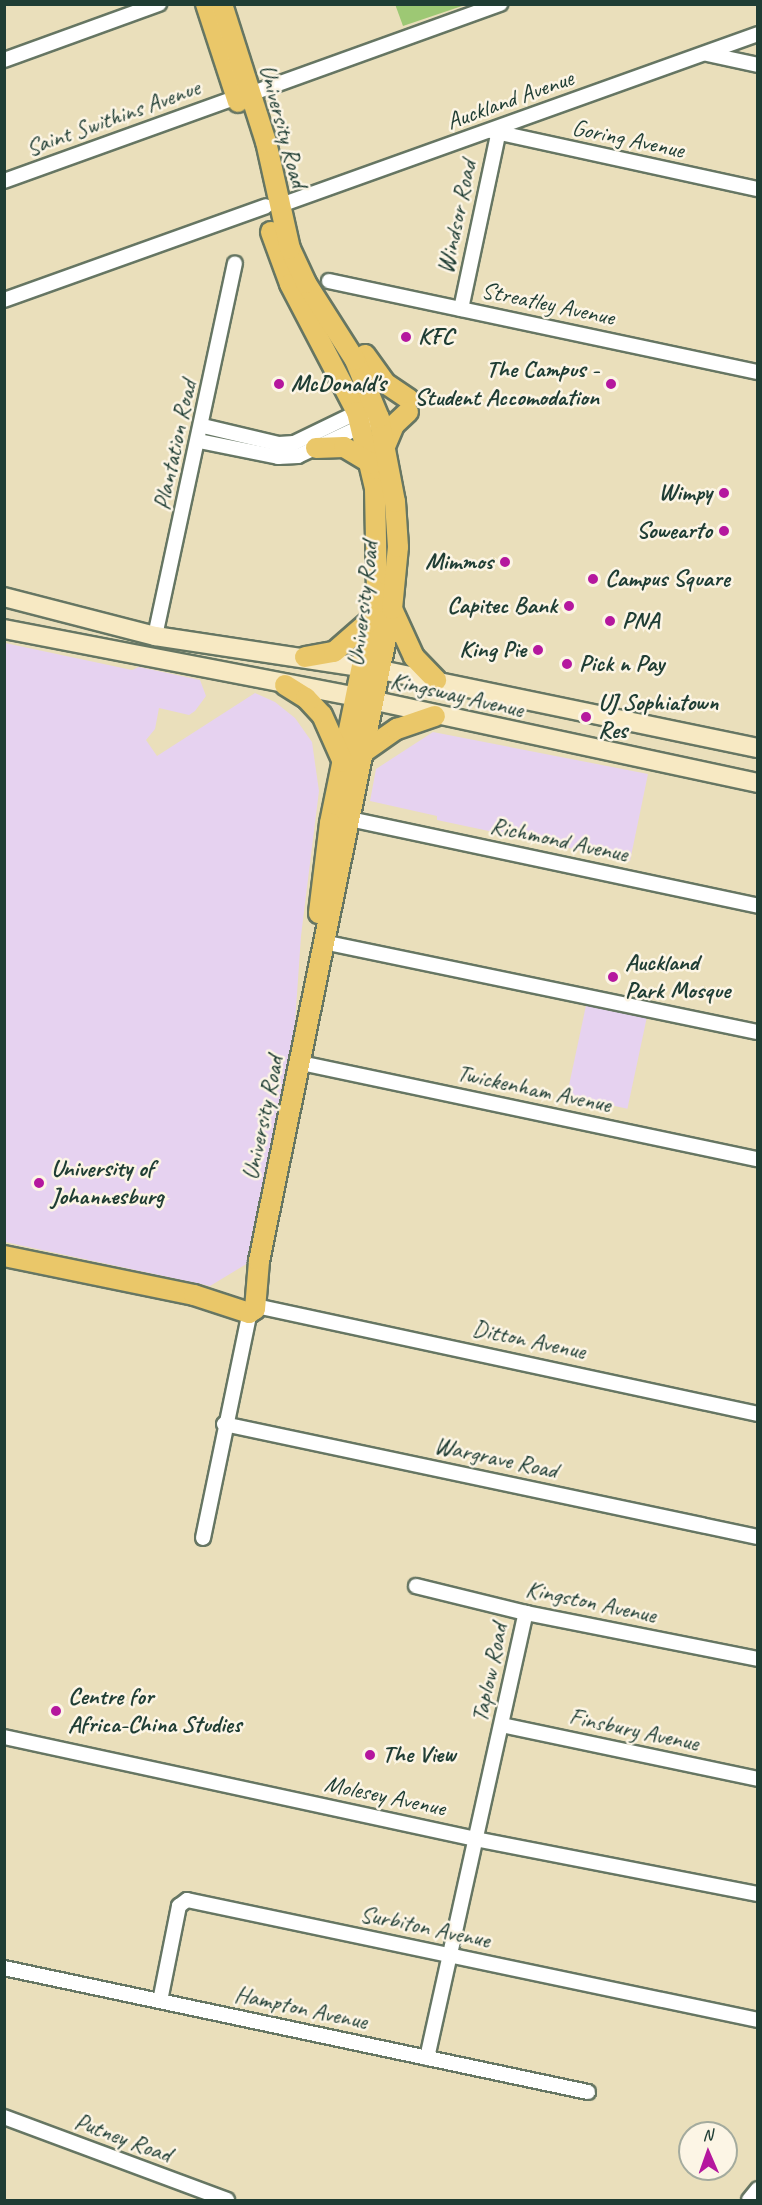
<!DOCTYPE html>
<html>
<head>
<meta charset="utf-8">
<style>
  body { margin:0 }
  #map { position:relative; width:762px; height:2205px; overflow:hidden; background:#eadfbb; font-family:Caveat,sans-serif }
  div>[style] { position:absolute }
  .built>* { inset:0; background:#e6d2f0; transform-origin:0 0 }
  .green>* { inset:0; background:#9dc874 }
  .roads { filter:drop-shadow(2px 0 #667663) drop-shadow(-2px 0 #667663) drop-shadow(0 2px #667663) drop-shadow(0 -2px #667663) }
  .street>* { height:14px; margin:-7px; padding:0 7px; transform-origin:7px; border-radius:7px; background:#fff }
  .secondary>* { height:18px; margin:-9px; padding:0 9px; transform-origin:9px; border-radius:9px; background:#f7e9c3 }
  .primary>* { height:20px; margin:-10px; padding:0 10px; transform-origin:10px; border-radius:10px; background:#eac769 }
  .dots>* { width:16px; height:16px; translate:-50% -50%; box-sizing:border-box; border:3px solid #fcf5e5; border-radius:50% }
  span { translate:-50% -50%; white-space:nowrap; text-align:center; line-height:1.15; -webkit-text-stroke:5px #fcf5e5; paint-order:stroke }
  .street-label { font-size:24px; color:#1f3d34 }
  .poi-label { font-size:24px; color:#1f3d34; font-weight:700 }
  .left { translate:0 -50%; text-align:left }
  .right { translate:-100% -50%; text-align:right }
  .frame { position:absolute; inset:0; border:6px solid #1f3d34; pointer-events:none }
  .north { position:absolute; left:678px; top:2121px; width:60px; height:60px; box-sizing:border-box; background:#fcf5e5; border:2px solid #a4ab9e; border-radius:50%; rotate:358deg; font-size:16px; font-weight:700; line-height:24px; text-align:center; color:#1f3d34 }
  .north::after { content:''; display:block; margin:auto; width:21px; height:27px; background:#b5179e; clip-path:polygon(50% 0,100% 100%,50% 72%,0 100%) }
</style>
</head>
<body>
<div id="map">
  <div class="built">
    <i style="clip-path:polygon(5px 643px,132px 670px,139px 667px,200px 680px,206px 696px,195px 711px,189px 715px,159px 708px,155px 729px,146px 740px,157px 756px,255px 693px,275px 702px,295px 718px,312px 742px,319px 791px,301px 936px,294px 1038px,248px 1263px,210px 1286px,5px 1242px)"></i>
    <i style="clip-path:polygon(433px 732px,648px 774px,630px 861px,437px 820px,437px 816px,370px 801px,376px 769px)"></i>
    <i style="left:588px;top:996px;width:62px;height:102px;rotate:12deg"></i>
  </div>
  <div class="green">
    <i style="clip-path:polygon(395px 4px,465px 4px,465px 5px,403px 26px)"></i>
  </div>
  <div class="roads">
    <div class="street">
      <i style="left:707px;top:54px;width:52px;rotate:12.2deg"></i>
      <i style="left:4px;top:60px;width:165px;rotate:-19.9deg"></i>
      <i style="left:250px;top:94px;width:266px;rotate:-19.8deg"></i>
      <i style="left:491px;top:131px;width:273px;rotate:12.3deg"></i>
      <i style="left:4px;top:181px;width:248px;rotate:-19.8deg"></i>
      <i style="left:278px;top:206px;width:510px;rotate:-19.71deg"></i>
      <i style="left:329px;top:281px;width:439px;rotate:12deg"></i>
      <i style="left:4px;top:300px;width:278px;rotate:-19.7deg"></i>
      <i style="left:461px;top:309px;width:178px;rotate:-78deg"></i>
      <i style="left:203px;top:426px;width:78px;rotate:13.3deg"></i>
      <i style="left:279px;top:444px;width:15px;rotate:-4deg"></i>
      <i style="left:294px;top:443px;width:78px;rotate:-25.9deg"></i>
      <i style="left:199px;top:441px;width:81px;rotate:11.4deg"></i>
      <i style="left:278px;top:457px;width:20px;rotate:-3deg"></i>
      <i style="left:298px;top:456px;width:89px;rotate:-25.1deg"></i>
      <i style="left:155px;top:636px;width:381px;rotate:-77.9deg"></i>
      <i style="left:350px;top:819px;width:417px;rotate:12deg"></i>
      <i style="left:323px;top:942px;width:444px;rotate:11.7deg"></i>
      <i style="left:301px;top:1063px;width:467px;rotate:11.9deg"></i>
      <i style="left:256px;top:1306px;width:513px;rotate:12.14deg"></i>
      <i style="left:224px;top:1424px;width:546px;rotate:11.95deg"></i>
      <i style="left:203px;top:1538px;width:231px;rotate:-78.3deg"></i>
      <i style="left:416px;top:1586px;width:113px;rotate:13.8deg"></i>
      <i style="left:526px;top:1613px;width:237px;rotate:11.2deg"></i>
      <i style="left:502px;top:1725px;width:262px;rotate:11.9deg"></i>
      <i style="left:4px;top:1737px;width:482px;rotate:12.2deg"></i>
      <i style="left:475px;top:1839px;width:288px;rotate:11deg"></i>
      <i style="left:4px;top:1968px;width:597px;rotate:11.99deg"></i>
      <i style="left:160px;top:2001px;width:97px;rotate:-78.7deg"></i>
      <i style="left:179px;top:1906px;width:10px;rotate:-37deg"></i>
      <i style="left:187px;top:1900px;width:583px;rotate:11.87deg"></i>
      <i style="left:427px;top:2058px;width:456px;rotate:-77.5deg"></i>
      <i style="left:4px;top:2117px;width:238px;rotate:20.4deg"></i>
      <i style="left:749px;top:2200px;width:14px;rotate:-51deg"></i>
    </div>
    <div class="secondary">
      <i style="left:4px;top:597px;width:156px;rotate:14.5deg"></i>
      <i style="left:155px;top:636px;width:229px;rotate:8.6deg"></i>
      <i style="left:381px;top:670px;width:385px;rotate:11.7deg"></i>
      <i style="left:4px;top:629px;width:359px;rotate:10.9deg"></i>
      <i style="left:357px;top:697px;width:410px;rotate:12.1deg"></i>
    </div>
    <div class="primary">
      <i style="left:206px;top:4px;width:103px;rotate:71.9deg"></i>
      <i style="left:271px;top:232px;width:55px;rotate:69.9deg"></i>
      <i style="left:290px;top:284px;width:144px;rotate:62.4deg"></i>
      <i style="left:357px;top:412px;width:78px;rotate:76.7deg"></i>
      <i style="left:375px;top:488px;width:104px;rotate:88.9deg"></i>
      <i style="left:377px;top:592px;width:236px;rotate:101.5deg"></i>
      <i style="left:330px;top:823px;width:91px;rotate:97deg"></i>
      <i style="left:365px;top:355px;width:34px;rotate:54deg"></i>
      <i style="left:385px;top:383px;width:29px;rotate:34deg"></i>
      <i style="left:386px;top:444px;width:21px;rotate:-67deg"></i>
      <i style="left:394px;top:425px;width:19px;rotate:-43deg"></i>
      <i style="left:316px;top:448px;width:28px;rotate:-2deg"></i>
      <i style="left:344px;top:447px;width:33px;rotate:31deg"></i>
      <i style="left:392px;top:609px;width:53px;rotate:65.4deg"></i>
      <i style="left:414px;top:657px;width:32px;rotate:46deg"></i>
      <i style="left:305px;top:657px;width:29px;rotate:-10deg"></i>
      <i style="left:334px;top:652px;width:52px;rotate:-41.1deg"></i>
      <i style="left:285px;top:685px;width:25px;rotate:32deg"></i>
      <i style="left:306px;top:698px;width:23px;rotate:47deg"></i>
      <i style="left:322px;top:715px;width:51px;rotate:65.9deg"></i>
      <i style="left:365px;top:751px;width:39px;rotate:-35deg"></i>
      <i style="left:397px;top:729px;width:40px;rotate:-18.9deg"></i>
      <i style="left:4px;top:1256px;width:194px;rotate:11.6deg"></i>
      <i style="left:194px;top:1295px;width:58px;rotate:18.1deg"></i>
      <i style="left:249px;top:1313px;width:7px;rotate:-34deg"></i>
      <i style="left:255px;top:1309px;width:48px;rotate:-85.2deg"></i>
      <i style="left:259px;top:1261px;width:665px;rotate:-78.47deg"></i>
      <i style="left:392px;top:609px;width:62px;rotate:-84.5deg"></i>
      <i style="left:398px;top:547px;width:45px;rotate:-93.8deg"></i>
      <i style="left:395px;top:502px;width:86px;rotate:-100.8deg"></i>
      <i style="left:379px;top:418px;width:63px;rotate:-112.5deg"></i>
      <i style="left:355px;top:360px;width:91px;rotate:-122.5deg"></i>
      <i style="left:306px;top:283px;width:38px;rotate:-115deg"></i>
      <i style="left:290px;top:249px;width:110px;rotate:-102.6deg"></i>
      <i style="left:266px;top:142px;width:145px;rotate:-107.7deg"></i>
    </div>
  </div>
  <div class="dots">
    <i style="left:406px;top:337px;background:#b5179e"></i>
    <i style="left:279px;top:384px;background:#b5179e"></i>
    <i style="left:611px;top:384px;background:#b5179e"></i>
    <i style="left:724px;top:493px;background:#b5179e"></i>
    <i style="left:724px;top:531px;background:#b5179e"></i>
    <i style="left:505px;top:562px;background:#b5179e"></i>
    <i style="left:593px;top:579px;background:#b5179e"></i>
    <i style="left:569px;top:606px;background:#b5179e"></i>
    <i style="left:610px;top:621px;background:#b5179e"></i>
    <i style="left:538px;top:650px;background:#b5179e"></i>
    <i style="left:567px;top:664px;background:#b5179e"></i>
    <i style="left:586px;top:717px;background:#b5179e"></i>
    <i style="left:613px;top:977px;background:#b5179e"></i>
    <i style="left:39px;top:1183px;background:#b5179e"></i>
    <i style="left:56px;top:1711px;background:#b5179e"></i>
    <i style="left:370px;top:1755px;background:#b5179e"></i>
  </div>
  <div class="street-label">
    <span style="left:510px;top:100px;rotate:-20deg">Auckland Avenue</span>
    <span style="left:113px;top:118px;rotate:-20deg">Saint Swithins Avenue</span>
    <span style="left:283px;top:126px;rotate:75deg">University Road</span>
    <span style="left:628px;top:139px;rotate:12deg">Goring Avenue</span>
    <span style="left:457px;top:217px;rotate:-78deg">Windsor Road</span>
    <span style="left:548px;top:304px;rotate:12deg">Streatley Avenue</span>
    <span style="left:175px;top:445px;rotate:-78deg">Plantation Road</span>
    <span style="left:363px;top:604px;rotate:-83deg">University Road</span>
    <span style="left:457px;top:695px;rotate:13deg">Kingsway Avenue</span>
    <span style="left:559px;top:840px;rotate:12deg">Richmond Avenue</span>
    <span style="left:534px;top:1089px;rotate:12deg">Twickenham Avenue</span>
    <span style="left:263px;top:1118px;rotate:-78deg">University Road</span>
    <span style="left:529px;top:1340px;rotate:12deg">Ditton Avenue</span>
    <span style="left:496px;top:1458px;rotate:12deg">Wargrave Road</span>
    <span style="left:591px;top:1602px;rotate:12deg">Kingston Avenue</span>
    <span style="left:490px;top:1673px;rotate:-78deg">Taplow Road</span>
    <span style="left:634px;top:1730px;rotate:12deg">Finsbury Avenue</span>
    <span style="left:385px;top:1796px;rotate:12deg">Molesey Avenue</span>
    <span style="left:425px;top:1927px;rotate:12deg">Surbiton Avenue</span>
    <span style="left:301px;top:2008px;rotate:12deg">Hampton Avenue</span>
    <span style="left:123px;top:2138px;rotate:21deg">Putney Road</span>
  </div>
  <div class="poi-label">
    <span class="left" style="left:418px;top:337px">KFC</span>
    <span class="right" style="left:599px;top:384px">The Campus -<br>Student Accomodation</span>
    <span class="left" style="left:291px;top:384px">McDonald's</span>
    <span class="right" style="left:712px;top:493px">Wimpy</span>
    <span class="right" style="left:712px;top:531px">Sowearto</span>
    <span class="right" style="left:493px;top:562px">Mimmos</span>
    <span class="left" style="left:605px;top:579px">Campus Square</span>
    <span class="right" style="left:557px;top:606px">Capitec Bank</span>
    <span class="left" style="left:622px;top:621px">PNA</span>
    <span class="right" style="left:526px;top:650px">King Pie</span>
    <span class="left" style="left:579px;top:664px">Pick n Pay</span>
    <span class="left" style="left:598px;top:717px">UJ Sophiatown<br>Res</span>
    <span class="left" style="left:625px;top:977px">Auckland<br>Park Mosque</span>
    <span class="left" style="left:51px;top:1183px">University of<br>Johannesburg</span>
    <span class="left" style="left:68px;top:1711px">Centre for<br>Africa-China Studies</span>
    <span class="left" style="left:382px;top:1755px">The View</span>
  </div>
  <div class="frame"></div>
  <div class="north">N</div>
</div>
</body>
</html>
